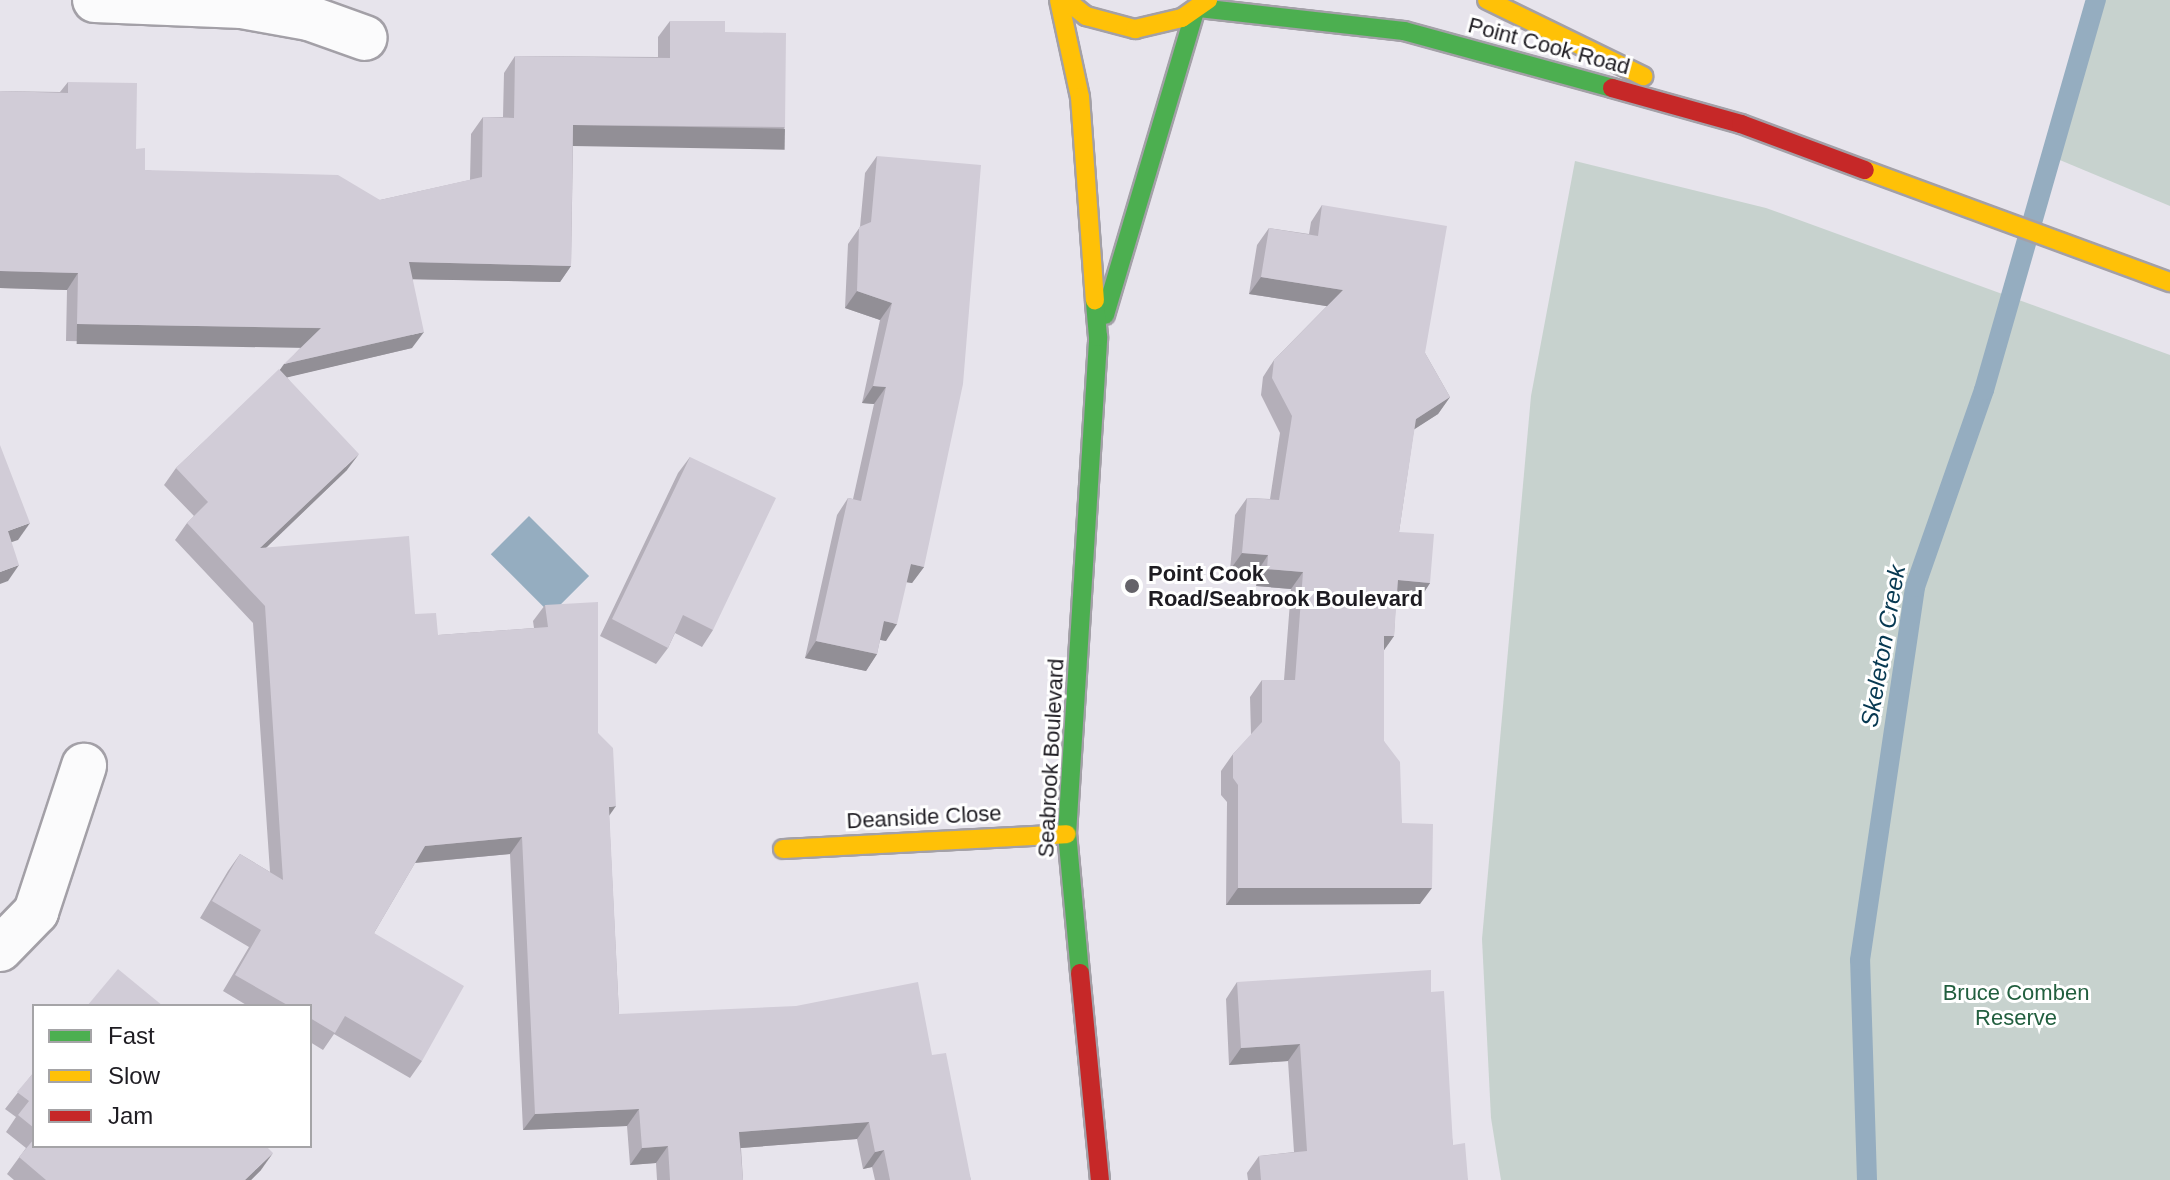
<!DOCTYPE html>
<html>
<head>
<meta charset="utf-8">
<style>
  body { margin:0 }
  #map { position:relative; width:2170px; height:1180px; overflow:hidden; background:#e7e4ec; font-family:Helvetica,sans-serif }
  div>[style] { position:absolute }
  .green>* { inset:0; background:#c7d2ce }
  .water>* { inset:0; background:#95adc0; transform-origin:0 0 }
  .stream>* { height:20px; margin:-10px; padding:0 10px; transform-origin:10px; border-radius:10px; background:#95adc0 }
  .roads { filter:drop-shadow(2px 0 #a3a0a7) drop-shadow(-2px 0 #a3a0a7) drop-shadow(0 2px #a3a0a7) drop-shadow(0 -2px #a3a0a7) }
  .street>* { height:44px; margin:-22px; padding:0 22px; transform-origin:22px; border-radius:22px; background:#fbfbfc }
  .fast>* { height:18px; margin:-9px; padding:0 9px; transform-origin:9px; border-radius:9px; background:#4caf50 }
  .slow>* { height:18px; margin:-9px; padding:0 9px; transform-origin:9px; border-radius:9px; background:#ffc107 }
  .jam>* { height:18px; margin:-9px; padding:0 9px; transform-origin:9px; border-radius:9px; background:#c62828 }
  .wall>* { inset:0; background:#b4afb9 }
  .shaded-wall>* { inset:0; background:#928f96; transform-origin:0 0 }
  .building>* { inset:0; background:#d1ccd7 }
  .dots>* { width:22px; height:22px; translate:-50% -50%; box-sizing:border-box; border:4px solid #fff; border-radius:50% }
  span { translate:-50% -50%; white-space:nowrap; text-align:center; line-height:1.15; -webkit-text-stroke:6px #fff; paint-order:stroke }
  .street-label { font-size:22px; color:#1e1c22 }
  .poi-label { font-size:22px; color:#1e1c22; font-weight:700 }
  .left { translate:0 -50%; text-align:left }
  .park-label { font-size:22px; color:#225f3f }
  .water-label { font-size:24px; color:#063851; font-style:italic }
  .legend { position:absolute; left:32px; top:1004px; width:280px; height:144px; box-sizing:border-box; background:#fff; border:2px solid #a5a4a7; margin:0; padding:10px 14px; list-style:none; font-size:24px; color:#1e1c22 }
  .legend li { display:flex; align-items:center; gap:16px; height:40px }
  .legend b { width:40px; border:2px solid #a5a4a7 }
</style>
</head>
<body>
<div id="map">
  <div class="green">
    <i style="clip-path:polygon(2096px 0,2170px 0,2170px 206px,2055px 158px)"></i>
    <i style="clip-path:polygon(1575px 161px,1766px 208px,2170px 355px,2170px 1180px,1501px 1180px,1491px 1118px,1482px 939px,1531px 396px)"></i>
  </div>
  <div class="water">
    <i style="left:529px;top:516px;width:85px;height:54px;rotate:45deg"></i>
  </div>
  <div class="stream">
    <i style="left:1867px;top:1180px;width:220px;rotate:-91.8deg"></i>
    <i style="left:1860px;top:960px;width:377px;rotate:-81.6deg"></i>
    <i style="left:1915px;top:587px;width:209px;rotate:-70.7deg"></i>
    <i style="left:1984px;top:390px;width:406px;rotate:-74deg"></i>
  </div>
  <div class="roads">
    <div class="street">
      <i style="left:95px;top:0;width:147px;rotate:2.3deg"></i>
      <i style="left:242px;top:6px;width:68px;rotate:10.2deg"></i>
      <i style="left:309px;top:18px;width:59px;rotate:19.7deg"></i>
      <i style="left:0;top:949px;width:52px;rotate:-45.8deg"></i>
      <i style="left:36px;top:912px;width:154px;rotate:-71.8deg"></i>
    </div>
    <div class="fast">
      <i style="left:1199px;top:8px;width:206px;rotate:6.4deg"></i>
      <i style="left:1404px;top:31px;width:216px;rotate:15.3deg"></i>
      <i style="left:1105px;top:315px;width:317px;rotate:-73.5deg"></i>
      <i style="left:1080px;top:973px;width:140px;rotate:-95.3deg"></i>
      <i style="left:1067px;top:834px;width:498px;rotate:-86.4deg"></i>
      <i style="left:1098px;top:337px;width:37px;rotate:-95deg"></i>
    </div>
    <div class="slow">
      <i style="left:1059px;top:0;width:99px;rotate:77.8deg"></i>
      <i style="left:1080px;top:97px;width:204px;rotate:85.8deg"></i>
      <i style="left:1066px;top:0;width:26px;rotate:39deg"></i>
      <i style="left:1086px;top:16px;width:51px;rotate:14.9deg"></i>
      <i style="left:1135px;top:29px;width:48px;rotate:-13.2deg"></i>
      <i style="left:1182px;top:18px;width:32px;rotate:-35deg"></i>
      <i style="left:1487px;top:0;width:174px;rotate:26deg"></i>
      <i style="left:1865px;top:170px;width:325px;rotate:20.2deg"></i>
      <i style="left:783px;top:849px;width:284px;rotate:-3deg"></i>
    </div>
    <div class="jam">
      <i style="left:1612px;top:88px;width:134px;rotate:15.6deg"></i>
      <i style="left:1741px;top:124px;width:132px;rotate:20.4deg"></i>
      <i style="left:1080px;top:973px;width:208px;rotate:84.5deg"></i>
    </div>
  </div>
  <div class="wall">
    <i style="clip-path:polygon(670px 21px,725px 32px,785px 127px,773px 144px,573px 142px,571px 266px,560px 282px,413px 279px,412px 348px,287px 377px,347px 470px,266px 548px,415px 614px,438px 635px,534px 628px,533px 621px,545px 605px,598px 733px,609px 816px,619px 1014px,932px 1055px,971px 1180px,875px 1180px,872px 1167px,863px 1169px,857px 1139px,741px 1148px,743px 1180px,657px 1180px,656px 1163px,630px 1165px,627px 1126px,523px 1130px,510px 854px,415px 863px,374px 933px,422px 1061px,410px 1078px,334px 1034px,323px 1050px,310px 1042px,310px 1006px,248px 1006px,223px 991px,249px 947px,200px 918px,228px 871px,240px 854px,270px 872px,253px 623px,175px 540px,187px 523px,194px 516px,164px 485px,176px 468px,280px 370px,303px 345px,66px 341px,67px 290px,0 288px,0 91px,60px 92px,68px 82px,136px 149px,145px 170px,380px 200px,470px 180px,471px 134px,483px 117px,503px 117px,504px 73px,515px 56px,658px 57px,658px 37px)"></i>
    <i style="clip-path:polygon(877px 156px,924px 567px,912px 583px,906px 582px,886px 641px,880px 640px,877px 654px,866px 671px,805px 658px,837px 515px,848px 498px,853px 499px,874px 404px,862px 403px,880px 320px,845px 308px,848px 244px,860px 227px,865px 173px)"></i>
    <i style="clip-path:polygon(1322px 205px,1425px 353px,1450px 397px,1438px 414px,1414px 429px,1399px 532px,1430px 583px,1419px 600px,1396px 598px,1394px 636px,1384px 650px,1384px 741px,1420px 904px,1226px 905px,1227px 802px,1221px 795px,1221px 771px,1233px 754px,1251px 735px,1250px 697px,1262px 680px,1284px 680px,1291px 589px,1256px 586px,1257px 572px,1230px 570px,1235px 515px,1247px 498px,1270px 499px,1280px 433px,1261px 395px,1263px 377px,1274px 360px,1327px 306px,1249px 294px,1257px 245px,1269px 228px,1309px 234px,1311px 222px)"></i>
    <i style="clip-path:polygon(690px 457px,713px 630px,702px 647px,675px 633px,668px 648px,656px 664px,600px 636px,678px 473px)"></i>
    <i style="clip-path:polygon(1237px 982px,1431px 992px,1453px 1145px,1468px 1180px,1248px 1180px,1247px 1173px,1259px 1156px,1294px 1152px,1288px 1061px,1229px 1065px,1226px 999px)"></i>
    <i style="clip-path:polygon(34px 1072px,34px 1146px,261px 1170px,251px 1180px,14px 1180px,7px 1174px,26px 1148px,6px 1132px,16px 1117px,5px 1109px)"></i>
  </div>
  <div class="shaded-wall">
    <i style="left:573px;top:125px;width:212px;height:21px;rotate:1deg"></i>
    <i style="clip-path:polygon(409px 262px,571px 266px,560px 282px,397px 279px)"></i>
    <i style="clip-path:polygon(0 271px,78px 273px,67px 290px,0 288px)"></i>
    <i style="clip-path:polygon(1261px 277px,1343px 290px,1332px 307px,1249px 294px)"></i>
    <i style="clip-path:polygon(857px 291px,892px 303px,880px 320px,845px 308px)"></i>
    <i style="left:77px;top:324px;width:244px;height:20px;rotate:1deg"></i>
    <i style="clip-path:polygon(424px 332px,412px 348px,272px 381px,284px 364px)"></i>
    <i style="clip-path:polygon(873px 386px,886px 387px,874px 404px,862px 403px)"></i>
    <i style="clip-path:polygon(1450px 397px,1438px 414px,1404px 436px,1416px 419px)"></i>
    <i style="clip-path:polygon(359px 454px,347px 470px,248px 565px,260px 548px)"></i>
    <i style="clip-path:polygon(30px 523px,18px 540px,0 546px,8px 531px)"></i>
    <i style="clip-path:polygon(1242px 553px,1268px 555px,1257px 572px,1230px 570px)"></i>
    <i style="clip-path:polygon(911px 564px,924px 567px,912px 583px,899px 581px)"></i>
    <i style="clip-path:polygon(19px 565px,8px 581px,0 584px,0 572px)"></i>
    <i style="clip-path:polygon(1267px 569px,1303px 572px,1291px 589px,1256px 586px)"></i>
    <i style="clip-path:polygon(1398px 580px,1430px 583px,1419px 600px,1386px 597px)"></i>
    <i style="clip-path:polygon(884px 621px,897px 624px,886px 641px,872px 638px)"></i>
    <i style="clip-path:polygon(1384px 636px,1394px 636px,1382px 653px)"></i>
    <i style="clip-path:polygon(816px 641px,877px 654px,866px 671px,805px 658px)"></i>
    <i style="clip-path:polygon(616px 806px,604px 823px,609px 807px)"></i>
    <i style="clip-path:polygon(522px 837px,510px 854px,413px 863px,425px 846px)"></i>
    <i style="clip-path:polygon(1238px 888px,1432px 888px,1420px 904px,1226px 905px)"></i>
    <i style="clip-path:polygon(1300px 1044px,1288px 1061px,1229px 1065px,1241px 1048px)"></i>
    <i style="clip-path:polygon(639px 1109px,627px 1126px,523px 1130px,535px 1114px)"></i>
    <i style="clip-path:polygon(869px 1122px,857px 1139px,728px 1149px,739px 1132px)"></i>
    <i style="clip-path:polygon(668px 1146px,656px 1163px,630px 1165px,642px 1148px)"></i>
    <i style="clip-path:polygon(884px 1150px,872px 1167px,863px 1169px,875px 1152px)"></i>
    <i style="clip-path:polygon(273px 1153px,261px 1170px,251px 1180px,245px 1180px)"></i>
  </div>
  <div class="building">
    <i style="clip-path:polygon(670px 21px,725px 21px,725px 32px,786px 33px,785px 127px,573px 125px,571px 266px,409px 262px,424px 332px,284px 364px,321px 328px,77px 324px,78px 273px,0 271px,0 91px,68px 93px,68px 82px,137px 83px,136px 149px,145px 148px,145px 170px,338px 175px,380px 200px,482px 177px,483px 117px,514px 118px,515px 56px,670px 58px)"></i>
    <i style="clip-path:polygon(877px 156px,981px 165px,963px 384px,924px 567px,911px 564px,897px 624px,884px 621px,877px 654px,816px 641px,848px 498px,861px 501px,886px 387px,873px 386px,892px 303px,857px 291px,859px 227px,871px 222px)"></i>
    <i style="clip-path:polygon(1322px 205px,1447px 226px,1425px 353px,1450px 397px,1416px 419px,1399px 532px,1434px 534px,1430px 583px,1398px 580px,1394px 636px,1384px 636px,1384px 741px,1400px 762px,1402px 823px,1433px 824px,1432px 888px,1238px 888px,1238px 785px,1233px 778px,1233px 754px,1262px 722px,1262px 680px,1295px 680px,1303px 572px,1267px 569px,1268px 555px,1242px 553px,1247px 498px,1279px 500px,1292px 416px,1272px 378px,1274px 360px,1343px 290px,1261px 277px,1269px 228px,1318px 236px)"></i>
    <i style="clip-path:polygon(279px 369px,359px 454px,260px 548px,409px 536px,415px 614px,436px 613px,438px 635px,548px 627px,545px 605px,598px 602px,598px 733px,613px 748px,616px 806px,609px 807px,619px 1014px,796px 1006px,918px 982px,932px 1055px,946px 1053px,971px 1180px,890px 1180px,884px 1150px,875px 1152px,869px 1122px,739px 1132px,743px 1180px,670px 1180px,668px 1146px,642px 1148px,639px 1109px,535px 1114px,522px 837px,425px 846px,374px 933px,464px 986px,422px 1061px,345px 1016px,335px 1033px,310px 1018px,310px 1006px,289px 1006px,235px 975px,261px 930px,212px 901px,240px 854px,283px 880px,265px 606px,187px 523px,208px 502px,176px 468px)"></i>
    <i style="clip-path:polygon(0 445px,30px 523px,8px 531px,19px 565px,0 572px)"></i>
    <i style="clip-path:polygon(690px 457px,776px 498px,713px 630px,683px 615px,668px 648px,612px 619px)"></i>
    <i style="clip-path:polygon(118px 969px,163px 1006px,87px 1006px)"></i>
    <i style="clip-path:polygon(1431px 970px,1431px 992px,1444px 991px,1453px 1145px,1465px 1143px,1468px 1180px,1261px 1180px,1259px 1156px,1307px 1151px,1300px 1044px,1241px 1048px,1237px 982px)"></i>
    <i style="clip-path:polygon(34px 1072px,34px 1128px,18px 1115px,29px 1101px,17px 1092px)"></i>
    <i style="clip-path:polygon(34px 1139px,34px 1146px,266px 1146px,273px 1153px,245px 1180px,46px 1180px,19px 1157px)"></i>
  </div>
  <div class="dots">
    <i style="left:1132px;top:586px;background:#646269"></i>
  </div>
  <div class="street-label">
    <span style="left:1549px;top:46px;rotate:15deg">Point Cook Road</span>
    <span style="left:1051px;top:758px;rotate:-87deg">Seabrook Boulevard</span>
    <span style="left:924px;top:817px;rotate:-3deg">Deanside Close</span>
  </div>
  <div class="poi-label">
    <span class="left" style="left:1148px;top:586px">Point Cook<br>Road/Seabrook Boulevard</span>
  </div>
  <div class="park-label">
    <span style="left:2016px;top:1005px">Bruce Comben<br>Reserve</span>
  </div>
  <div class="water-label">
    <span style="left:1883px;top:646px;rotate:-80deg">Skeleton Creek</span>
  </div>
  <ul class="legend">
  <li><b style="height:10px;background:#4caf50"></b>Fast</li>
  <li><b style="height:10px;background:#ffc107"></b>Slow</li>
  <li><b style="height:10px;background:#c62828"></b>Jam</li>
  </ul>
</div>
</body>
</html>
